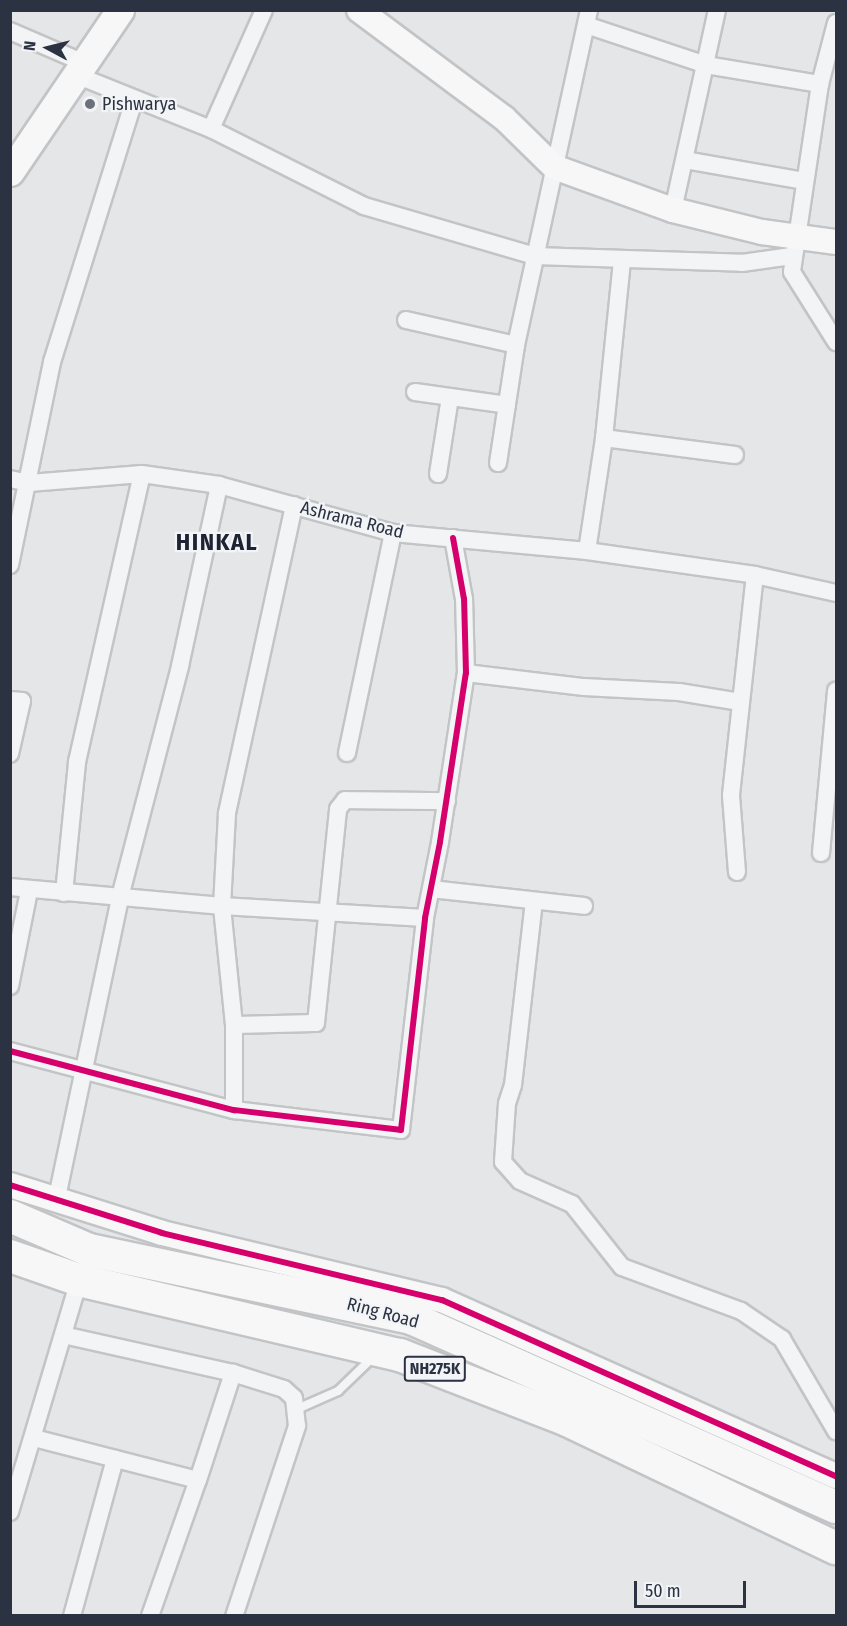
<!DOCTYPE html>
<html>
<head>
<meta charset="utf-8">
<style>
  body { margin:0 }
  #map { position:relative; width:847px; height:1626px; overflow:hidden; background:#e4e6e8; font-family:"Fira Sans Condensed",sans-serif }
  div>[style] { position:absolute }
  .roads { filter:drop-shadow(2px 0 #c2c4c6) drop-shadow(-2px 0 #c2c4c6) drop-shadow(0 2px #c2c4c6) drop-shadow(0 -2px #c2c4c6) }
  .lane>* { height:8px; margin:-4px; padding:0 4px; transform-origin:4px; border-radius:4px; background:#f3f4f5 }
  .street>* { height:16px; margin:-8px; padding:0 8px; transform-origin:8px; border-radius:8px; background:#f3f4f5 }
  .secondary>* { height:24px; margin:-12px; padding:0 12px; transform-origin:12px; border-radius:12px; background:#f7f7f7 }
  .primary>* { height:27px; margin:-13.5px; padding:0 13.5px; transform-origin:13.5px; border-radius:13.5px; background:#f7f7f7 }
  .highway>* { height:32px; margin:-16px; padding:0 16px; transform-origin:16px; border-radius:16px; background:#f7f7f7 }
  .cycleway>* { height:6px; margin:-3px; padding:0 3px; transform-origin:3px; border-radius:3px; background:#d6006c }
  .dots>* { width:16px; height:16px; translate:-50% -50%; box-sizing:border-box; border:3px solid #f2f4f7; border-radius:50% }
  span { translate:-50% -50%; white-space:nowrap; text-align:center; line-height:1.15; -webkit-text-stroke:4.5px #f2f4f7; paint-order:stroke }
  .shield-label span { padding:2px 4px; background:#f2f4f7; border:2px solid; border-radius:4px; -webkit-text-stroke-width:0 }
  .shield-label { font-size:16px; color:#2b3241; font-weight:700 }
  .poi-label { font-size:18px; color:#2b3241 }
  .left { translate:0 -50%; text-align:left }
  .street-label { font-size:18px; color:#2b3241 }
  .district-label { font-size:24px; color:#1d2332; font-weight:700; letter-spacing:1.5px }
  .frame { position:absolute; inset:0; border:12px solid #2b3241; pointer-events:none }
  .north { position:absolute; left:18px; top:18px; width:60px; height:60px; -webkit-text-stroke:4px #f2f4f7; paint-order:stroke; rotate:277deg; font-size:16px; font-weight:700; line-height:24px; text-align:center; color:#2b3241 }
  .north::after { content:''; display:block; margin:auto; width:21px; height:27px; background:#2b3241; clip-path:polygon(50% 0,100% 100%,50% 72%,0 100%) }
  .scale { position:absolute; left:634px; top:1581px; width:112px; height:27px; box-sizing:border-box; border:3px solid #2b3241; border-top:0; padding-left:8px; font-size:18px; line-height:21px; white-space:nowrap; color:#2b3241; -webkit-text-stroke:4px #f2f4f7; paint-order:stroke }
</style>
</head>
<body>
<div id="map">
  <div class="roads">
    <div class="lane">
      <i style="left:297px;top:1409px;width:45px;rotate:-23.7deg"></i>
      <i style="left:338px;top:1391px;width:43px;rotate:-44.1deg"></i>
    </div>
    <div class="street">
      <i style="left:836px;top:23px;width:63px;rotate:104.7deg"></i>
      <i style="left:820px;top:84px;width:190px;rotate:98.5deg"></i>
      <i style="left:792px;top:272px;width:83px;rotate:57.8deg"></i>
      <i style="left:586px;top:25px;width:126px;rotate:18.4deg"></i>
      <i style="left:706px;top:65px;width:116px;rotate:9.5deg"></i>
      <i style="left:10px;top:31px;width:71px;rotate:23.3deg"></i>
      <i style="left:76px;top:75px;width:145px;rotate:21.8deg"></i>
      <i style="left:211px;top:129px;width:171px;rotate:26.7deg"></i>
      <i style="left:364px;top:206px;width:178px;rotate:16.3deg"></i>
      <i style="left:535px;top:256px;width:207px;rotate:1.9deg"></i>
      <i style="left:742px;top:263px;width:50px;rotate:-8deg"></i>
      <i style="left:211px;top:129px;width:130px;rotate:-66deg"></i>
      <i style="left:685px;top:160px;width:121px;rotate:10deg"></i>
      <i style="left:673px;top:210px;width:205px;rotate:-77.6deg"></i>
      <i style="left:406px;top:320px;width:113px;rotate:12.8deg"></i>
      <i style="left:415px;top:392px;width:93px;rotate:8deg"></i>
      <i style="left:604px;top:438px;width:132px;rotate:7.4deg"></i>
      <i style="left:498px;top:463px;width:119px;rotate:-81.3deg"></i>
      <i style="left:516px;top:345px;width:343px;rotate:-77.7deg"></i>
      <i style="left:438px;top:474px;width:78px;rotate:-81.1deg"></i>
      <i style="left:10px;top:479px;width:19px;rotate:12deg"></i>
      <i style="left:29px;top:483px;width:113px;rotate:-4.6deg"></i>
      <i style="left:142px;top:474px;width:78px;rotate:8.1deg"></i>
      <i style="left:219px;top:485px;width:180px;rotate:15.4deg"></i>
      <i style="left:393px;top:533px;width:195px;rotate:5.3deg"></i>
      <i style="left:587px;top:551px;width:170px;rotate:8.1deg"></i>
      <i style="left:755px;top:575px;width:83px;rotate:12.5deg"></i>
      <i style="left:587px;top:551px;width:114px;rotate:-81.4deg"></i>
      <i style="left:604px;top:438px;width:178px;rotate:-84.2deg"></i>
      <i style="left:10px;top:565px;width:207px;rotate:-78.3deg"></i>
      <i style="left:52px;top:362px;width:275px;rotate:-72.6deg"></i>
      <i style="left:466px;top:673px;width:119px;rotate:6.8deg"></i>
      <i style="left:584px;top:687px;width:95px;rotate:3deg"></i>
      <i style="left:679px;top:692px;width:62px;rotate:9.3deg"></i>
      <i style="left:10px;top:700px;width:12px;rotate:5deg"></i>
      <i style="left:22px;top:701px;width:54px;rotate:102.8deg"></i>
      <i style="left:347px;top:753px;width:225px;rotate:-78.2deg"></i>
      <i style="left:821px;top:853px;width:163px;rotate:-84.7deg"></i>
      <i style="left:737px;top:872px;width:77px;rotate:-94.5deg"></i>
      <i style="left:731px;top:795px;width:221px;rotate:-83.8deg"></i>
      <i style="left:10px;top:887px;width:213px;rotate:5.1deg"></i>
      <i style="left:222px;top:906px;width:203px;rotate:3.4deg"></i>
      <i style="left:431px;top:889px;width:154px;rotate:6.3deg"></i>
      <i style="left:64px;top:893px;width:132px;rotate:-84.3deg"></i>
      <i style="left:77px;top:762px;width:295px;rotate:-77.3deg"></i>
      <i style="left:534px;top:901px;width:185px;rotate:96.5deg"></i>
      <i style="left:513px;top:1085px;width:19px;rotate:108deg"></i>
      <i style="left:507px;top:1103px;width:59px;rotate:93.9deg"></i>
      <i style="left:503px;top:1162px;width:25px;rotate:48deg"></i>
      <i style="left:520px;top:1181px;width:57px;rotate:23.9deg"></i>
      <i style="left:572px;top:1204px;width:80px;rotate:51.6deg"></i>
      <i style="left:622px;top:1267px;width:127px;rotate:20.3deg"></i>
      <i style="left:741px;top:1311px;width:50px;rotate:34.3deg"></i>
      <i style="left:782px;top:1339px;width:107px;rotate:59.6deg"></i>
      <i style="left:10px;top:986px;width:97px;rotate:-78.7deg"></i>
      <i style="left:234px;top:1025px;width:82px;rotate:-1.4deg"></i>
      <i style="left:316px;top:1023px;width:215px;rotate:-84.1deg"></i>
      <i style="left:338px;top:809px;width:11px;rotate:-52deg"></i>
      <i style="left:345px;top:800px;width:102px;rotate:0.6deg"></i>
      <i style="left:10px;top:1051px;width:232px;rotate:14.8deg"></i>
      <i style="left:234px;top:1110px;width:168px;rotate:6.8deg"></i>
      <i style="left:401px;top:1130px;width:213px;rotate:-83.5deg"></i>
      <i style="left:425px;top:918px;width:77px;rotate:-78.8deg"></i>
      <i style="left:440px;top:842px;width:171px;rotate:-81.3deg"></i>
      <i style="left:466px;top:673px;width:74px;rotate:-91.5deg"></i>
      <i style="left:464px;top:599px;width:62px;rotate:-100.2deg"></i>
      <i style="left:234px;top:1110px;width:85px;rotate:-90deg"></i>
      <i style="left:234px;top:1025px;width:120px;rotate:-95.8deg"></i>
      <i style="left:222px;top:906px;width:93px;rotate:-86.9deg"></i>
      <i style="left:227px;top:813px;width:315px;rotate:-77.7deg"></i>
      <i style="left:56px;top:1202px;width:312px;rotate:-78.1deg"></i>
      <i style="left:120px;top:897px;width:239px;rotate:-75.4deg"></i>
      <i style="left:180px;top:666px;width:185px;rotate:-77.8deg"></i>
      <i style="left:233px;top:1373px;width:53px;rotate:17.4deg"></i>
      <i style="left:284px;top:1389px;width:13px;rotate:42deg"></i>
      <i style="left:294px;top:1398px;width:28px;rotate:84deg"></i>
      <i style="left:297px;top:1426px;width:200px;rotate:108.3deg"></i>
      <i style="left:34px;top:1438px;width:169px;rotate:14.4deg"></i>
      <i style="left:198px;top:1480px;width:113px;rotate:-71.9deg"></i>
      <i style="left:233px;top:1373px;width:174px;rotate:-167.4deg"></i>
      <i style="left:10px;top:1512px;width:242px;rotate:-73.4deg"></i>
      <i style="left:72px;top:1616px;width:163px;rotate:-74.7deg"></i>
      <i style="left:150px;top:1616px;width:144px;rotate:-70.6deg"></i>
    </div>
    <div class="secondary">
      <i style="left:359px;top:10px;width:181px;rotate:36.7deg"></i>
      <i style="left:504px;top:118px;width:70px;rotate:44.4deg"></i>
      <i style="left:554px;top:167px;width:127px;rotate:19.9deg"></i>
      <i style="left:673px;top:210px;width:92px;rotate:13.9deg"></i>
      <i style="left:762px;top:232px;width:75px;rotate:7.7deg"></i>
      <i style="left:10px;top:1185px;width:159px;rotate:17.5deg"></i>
      <i style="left:162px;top:1233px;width:288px;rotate:13.5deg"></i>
      <i style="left:442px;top:1300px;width:432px;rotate:24.1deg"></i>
    </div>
    <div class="primary">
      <i style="left:10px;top:172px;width:196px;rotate:-55.8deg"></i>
    </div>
    <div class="highway">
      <i style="left:10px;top:1216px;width:86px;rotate:23.3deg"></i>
      <i style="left:89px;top:1250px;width:329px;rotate:11.9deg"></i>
      <i style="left:411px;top:1318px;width:465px;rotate:24deg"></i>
      <i style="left:10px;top:1256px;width:73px;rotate:19.2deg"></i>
      <i style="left:79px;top:1280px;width:330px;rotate:13.2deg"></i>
      <i style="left:400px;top:1355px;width:177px;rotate:21.2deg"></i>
      <i style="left:565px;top:1419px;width:300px;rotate:25.5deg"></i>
    </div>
  </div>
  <div class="cycleway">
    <i style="left:10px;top:1051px;width:232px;rotate:14.8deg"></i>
    <i style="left:234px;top:1110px;width:168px;rotate:6.8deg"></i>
    <i style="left:401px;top:1130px;width:213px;rotate:-83.5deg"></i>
    <i style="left:425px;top:918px;width:77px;rotate:-78.8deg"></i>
    <i style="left:440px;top:842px;width:171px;rotate:-81.3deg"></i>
    <i style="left:466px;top:673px;width:74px;rotate:-91.5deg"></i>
    <i style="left:464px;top:599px;width:62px;rotate:-100.2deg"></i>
    <i style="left:10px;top:1185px;width:159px;rotate:17.5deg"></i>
    <i style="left:162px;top:1233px;width:288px;rotate:13.5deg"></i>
    <i style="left:442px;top:1300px;width:432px;rotate:24.1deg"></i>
  </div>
  <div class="dots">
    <i style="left:90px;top:104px;background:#6c717b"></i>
  </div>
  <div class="shield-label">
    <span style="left:435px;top:1369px">NH275K</span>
  </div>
  <div class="poi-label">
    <span class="left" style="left:102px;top:104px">Pishwarya</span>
  </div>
  <div class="street-label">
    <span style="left:352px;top:520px;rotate:14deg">Ashrama Road</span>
    <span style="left:383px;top:1313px;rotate:15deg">Ring Road</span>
  </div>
  <div class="district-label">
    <span style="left:217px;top:543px">HINKAL</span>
  </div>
  <div class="frame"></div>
  <div class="north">N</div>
  <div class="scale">50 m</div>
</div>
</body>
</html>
